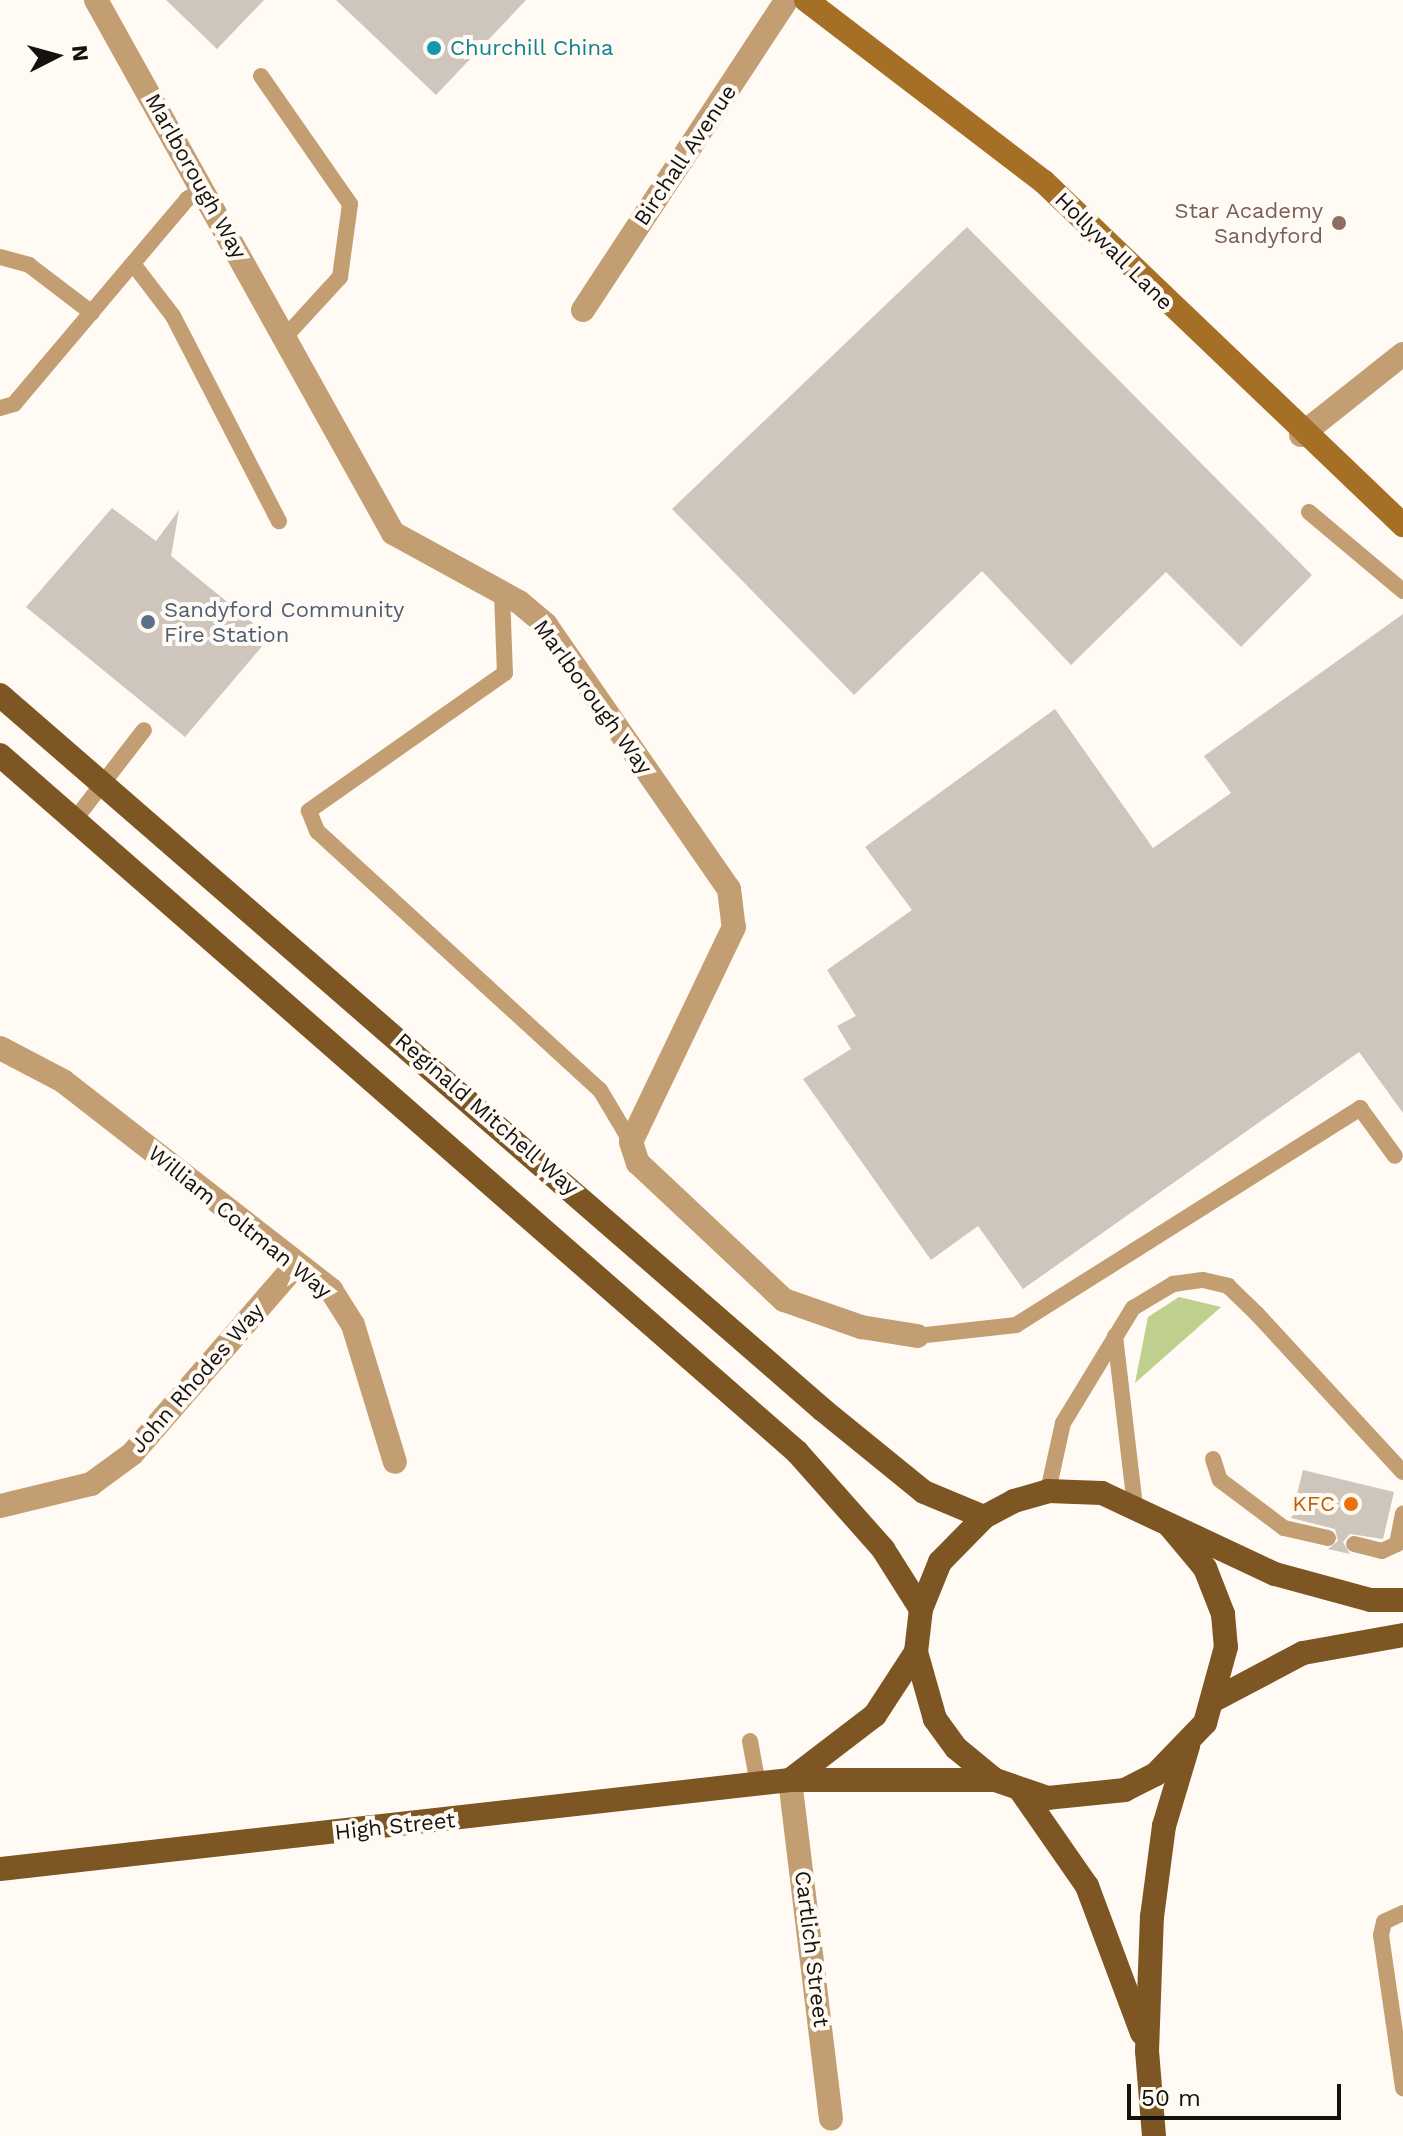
<!DOCTYPE html>
<html>
<head>
<meta charset="utf-8">
<style>
  body { margin:0 }
  #map { position:relative; width:1403px; height:2136px; overflow:hidden; background:#fffaf4; font-family:"Work Sans",sans-serif }
  div>[style] { position:absolute }
  .green>* { inset:0; background:#bfcf8d }
  .building>* { inset:0; background:#cec6bc }
  .lane>* { height:16px; margin:-8px; padding:0 8px; transform-origin:8px; border-radius:8px; background:#c39e72 }
  .street>* { height:24px; margin:-12px; padding:0 12px; transform-origin:12px; border-radius:12px; background:#c39e72 }
  .secondary>* { height:24px; margin:-12px; padding:0 12px; transform-origin:12px; border-radius:12px; background:#a56f25 }
  .primary>* { height:24px; margin:-12px; padding:0 12px; transform-origin:12px; border-radius:12px; background:#7d5624 }
  .dots>* { width:22px; height:22px; translate:-50% -50%; box-sizing:border-box; border:4px solid #fffaf4; border-radius:50% }
  span { translate:-50% -50%; white-space:nowrap; text-align:center; line-height:1.15; -webkit-text-stroke:8px #fffaf4; paint-order:stroke }
  .culture-label { font-size:22px; color:#0d838f }
  .left { translate:0 -50%; text-align:left }
  .street-label { font-size:22px; color:#14120e }
  .education-label { font-size:22px; color:#785e54 }
  .right { translate:-100% -50%; text-align:right }
  .service-label { font-size:22px; color:#4e5e75 }
  .food-label { font-size:22px; color:#c56008 }
  .north { position:absolute; left:16px; top:16px; width:80px; height:80px; -webkit-text-stroke:6px #fffaf4; paint-order:stroke; rotate:84deg; font-size:22px; font-weight:700; line-height:32px; text-align:center; color:#14120e }
  .north::after { content:''; display:block; margin:auto; width:28px; height:36px; background:#14120e; clip-path:polygon(50% 0,100% 100%,50% 72%,0 100%) }
  .scale { position:absolute; left:1127px; top:2084px; width:214px; height:36px; box-sizing:border-box; border:4px solid #14120e; border-top:0; padding-left:10px; font-size:24px; line-height:28px; white-space:nowrap; color:#14120e; -webkit-text-stroke:6px #fffaf4; paint-order:stroke }
</style>
</head>
<body>
<div id="map">
  <div class="green">
    <i style="clip-path:polygon(1179px 1297px,1221px 1307px,1135px 1383px,1148px 1317px)"></i>
  </div>
  <div class="building">
    <i style="clip-path:polygon(166px 0,264px 0,217px 49px)"></i>
    <i style="clip-path:polygon(336px 0,526px 0,436px 95px)"></i>
    <i style="clip-path:polygon(967px 227px,1312px 575px,1241px 647px,1166px 572px,1071px 665px,982px 571px,854px 695px,672px 509px)"></i>
    <i style="clip-path:polygon(112px 508px,156px 541px,179px 510px,171px 556px,270px 637px,185px 737px,26px 607px)"></i>
    <i style="clip-path:polygon(1403px 614px,1403px 1113px,1359px 1052px,1023px 1289px,978px 1226px,931px 1260px,803px 1079px,851px 1049px,837px 1026px,856px 1016px,827px 970px,912px 910px,865px 847px,1055px 709px,1153px 848px,1231px 793px,1204px 756px)"></i>
    <i style="clip-path:polygon(1303px 1470px,1394px 1492px,1383px 1539px,1350px 1534px,1343px 1542px,1350px 1554px,1328px 1549px,1338px 1541px,1335px 1529px,1291px 1518px)"></i>
  </div>
  <div class="lane">
    <i style="left:261px;top:76px;width:156px;rotate:55.2deg"></i>
    <i style="left:350px;top:204px;width:74px;rotate:97.8deg"></i>
    <i style="left:340px;top:277px;width:81px;rotate:132.5deg"></i>
    <i style="left:0;top:257px;width:30px;rotate:15deg"></i>
    <i style="left:29px;top:265px;width:79px;rotate:37.3deg"></i>
    <i style="left:134px;top:265px;width:64px;rotate:52.6deg"></i>
    <i style="left:173px;top:316px;width:231px;rotate:62.7deg"></i>
    <i style="left:0;top:408px;width:15px;rotate:-16deg"></i>
    <i style="left:14px;top:404px;width:268px;rotate:-49.8deg"></i>
    <i style="left:187px;top:199px;width:20px;rotate:-30deg"></i>
    <i style="left:1309px;top:512px;width:123px;rotate:40deg"></i>
    <i style="left:502px;top:593px;width:80px;rotate:87.9deg"></i>
    <i style="left:505px;top:673px;width:240px;rotate:144.9deg"></i>
    <i style="left:309px;top:811px;width:22px;rotate:68deg"></i>
    <i style="left:317px;top:831px;width:384px;rotate:42.5deg"></i>
    <i style="left:600px;top:1090px;width:61px;rotate:59.2deg"></i>
    <i style="left:76px;top:818px;width:111px;rotate:-52.3deg"></i>
    <i style="left:917px;top:1336px;width:100px;rotate:-6.3deg"></i>
    <i style="left:1016px;top:1325px;width:407px;rotate:-32.2deg"></i>
    <i style="left:1360px;top:1108px;width:59px;rotate:53.9deg"></i>
    <i style="left:1115px;top:1336px;width:171px;rotate:83.3deg"></i>
    <i style="left:1213px;top:1459px;width:22px;rotate:72deg"></i>
    <i style="left:1220px;top:1480px;width:80px;rotate:36.9deg"></i>
    <i style="left:1284px;top:1528px;width:45px;rotate:12.8deg"></i>
    <i style="left:1048px;top:1491px;width:70px;rotate:-77.6deg"></i>
    <i style="left:1063px;top:1423px;width:135px;rotate:-58.7deg"></i>
    <i style="left:1133px;top:1308px;width:47px;rotate:-31deg"></i>
    <i style="left:1173px;top:1284px;width:30px;rotate:-8deg"></i>
    <i style="left:1203px;top:1280px;width:26px;rotate:13deg"></i>
    <i style="left:1228px;top:1286px;width:40px;rotate:44deg"></i>
    <i style="left:1257px;top:1314px;width:215px;rotate:47.3deg"></i>
    <i style="left:1354px;top:1544px;width:29px;rotate:14deg"></i>
    <i style="left:1382px;top:1551px;width:17px;rotate:-25deg"></i>
    <i style="left:1397px;top:1544px;width:31px;rotate:-79deg"></i>
    <i style="left:750px;top:1741px;width:44px;rotate:79.5deg"></i>
    <i style="left:1403px;top:1913px;width:21px;rotate:155deg"></i>
    <i style="left:1384px;top:1922px;width:13px;rotate:103deg"></i>
    <i style="left:1381px;top:1935px;width:155px;rotate:81.8deg"></i>
  </div>
  <div class="street">
    <i style="left:96px;top:0;width:610px;rotate:60.87deg"></i>
    <i style="left:393px;top:533px;width:144px;rotate:28.7deg"></i>
    <i style="left:519px;top:602px;width:35px;rotate:40deg"></i>
    <i style="left:546px;top:625px;width:321px;rotate:55.3deg"></i>
    <i style="left:729px;top:889px;width:38px;rotate:83deg"></i>
    <i style="left:734px;top:927px;width:238px;rotate:115.6deg"></i>
    <i style="left:631px;top:1142px;width:22px;rotate:72deg"></i>
    <i style="left:638px;top:1163px;width:200px;rotate:43.2deg"></i>
    <i style="left:784px;top:1300px;width:82px;rotate:19.3deg"></i>
    <i style="left:861px;top:1327px;width:57px;rotate:9.1deg"></i>
    <i style="left:583px;top:310px;width:371px;rotate:-56.7deg"></i>
    <i style="left:1301px;top:435px;width:130px;rotate:-38.5deg"></i>
    <i style="left:0;top:1048px;width:71px;rotate:27.6deg"></i>
    <i style="left:63px;top:1081px;width:340px;rotate:37.9deg"></i>
    <i style="left:331px;top:1290px;width:41px;rotate:57.8deg"></i>
    <i style="left:353px;top:1325px;width:143px;rotate:73deg"></i>
    <i style="left:0;top:1506px;width:94px;rotate:-13.6deg"></i>
    <i style="left:91px;top:1484px;width:51px;rotate:-36.2deg"></i>
    <i style="left:132px;top:1454px;width:247px;rotate:-49.1deg"></i>
    <i style="left:790px;top:1780px;width:341px;rotate:83.1deg"></i>
  </div>
  <div class="secondary">
    <i style="left:806px;top:0;width:300px;rotate:37.4deg"></i>
    <i style="left:1044px;top:182px;width:497px;rotate:43.7deg"></i>
  </div>
  <div class="primary">
    <i style="left:0;top:695px;width:1090px;rotate:40.98deg"></i>
    <i style="left:823px;top:1410px;width:130px;rotate:39.1deg"></i>
    <i style="left:924px;top:1492px;width:65px;rotate:22.6deg"></i>
    <i style="left:0;top:755px;width:1059px;rotate:41.17deg"></i>
    <i style="left:797px;top:1452px;width:130px;rotate:48.4deg"></i>
    <i style="left:883px;top:1549px;width:71px;rotate:57.7deg"></i>
    <i style="left:1169px;top:1525px;width:56px;rotate:50.1deg"></i>
    <i style="left:1205px;top:1568px;width:49px;rotate:68.6deg"></i>
    <i style="left:1223px;top:1614px;width:33px;rotate:85deg"></i>
    <i style="left:1226px;top:1647px;width:79px;rotate:105.4deg"></i>
    <i style="left:1205px;top:1723px;width:71px;rotate:133.9deg"></i>
    <i style="left:1156px;top:1774px;width:35px;rotate:153deg"></i>
    <i style="left:1125px;top:1790px;width:77px;rotate:174.1deg"></i>
    <i style="left:1048px;top:1798px;width:56px;rotate:-161.2deg"></i>
    <i style="left:995px;top:1780px;width:50px;rotate:-140.6deg"></i>
    <i style="left:956px;top:1748px;width:36px;rotate:-126deg"></i>
    <i style="left:935px;top:1719px;width:70px;rotate:-105.8deg"></i>
    <i style="left:916px;top:1652px;width:43px;rotate:-83.4deg"></i>
    <i style="left:921px;top:1609px;width:51px;rotate:-68deg"></i>
    <i style="left:940px;top:1562px;width:63px;rotate:-45.6deg"></i>
    <i style="left:984px;top:1517px;width:34px;rotate:-28deg"></i>
    <i style="left:1014px;top:1501px;width:35px;rotate:-16deg"></i>
    <i style="left:1048px;top:1491px;width:54px;rotate:2.1deg"></i>
    <i style="left:1102px;top:1493px;width:191px;rotate:25.1deg"></i>
    <i style="left:1275px;top:1574px;width:99px;rotate:15.2deg"></i>
    <i style="left:1371px;top:1600px;width:32px"></i>
    <i style="left:1216px;top:1699px;width:98px;rotate:-27.9deg"></i>
    <i style="left:1303px;top:1653px;width:102px;rotate:-10.2deg"></i>
    <i style="left:790px;top:1780px;width:107px;rotate:-37.4deg"></i>
    <i style="left:875px;top:1715px;width:75px;rotate:-56.9deg"></i>
    <i style="left:1021px;top:1791px;width:116px;rotate:55.2deg"></i>
    <i style="left:1087px;top:1886px;width:157px;rotate:69.5deg"></i>
    <i style="left:0;top:1869px;width:795px;rotate:-6.43deg"></i>
    <i style="left:790px;top:1780px;width:205px"></i>
    <i style="left:1154px;top:2136px;width:85px;rotate:-94.7deg"></i>
    <i style="left:1147px;top:2051px;width:134px;rotate:-87.9deg"></i>
    <i style="left:1152px;top:1917px;width:92px;rotate:-82.5deg"></i>
    <i style="left:1164px;top:1826px;width:84px;rotate:-73.3deg"></i>
  </div>
  <div class="dots">
    <i style="left:434px;top:48px;background:#0f9aa8"></i>
    <i style="left:1339px;top:223px;background:#8d6e63"></i>
    <i style="left:148px;top:622px;background:#5c6f8a"></i>
    <i style="left:1351px;top:1504px;background:#e8710a"></i>
  </div>
  <div class="culture-label">
    <span class="left" style="left:450px;top:48px">Churchill China</span>
  </div>
  <div class="street-label">
    <span style="left:685px;top:155px;rotate:-56deg">Birchall Avenue</span>
    <span style="left:196px;top:176px;rotate:61deg">Marlborough Way</span>
    <span style="left:1114px;top:251px;rotate:45deg">Hollywall Lane</span>
    <span style="left:593px;top:697px;rotate:54deg">Marlborough Way</span>
    <span style="left:487px;top:1114px;rotate:41deg">Reginald Mitchell Way</span>
    <span style="left:240px;top:1222px;rotate:39deg">William Coltman Way</span>
    <span style="left:197px;top:1378px;rotate:-49deg">John Rhodes Way</span>
    <span style="left:395px;top:1826px;rotate:-6deg">High Street</span>
    <span style="left:812px;top:1949px;rotate:83deg">Cartlich Street</span>
  </div>
  <div class="education-label">
    <span class="right" style="left:1323px;top:223px">Star Academy<br>Sandyford</span>
  </div>
  <div class="service-label">
    <span class="left" style="left:164px;top:622px">Sandyford Community<br>Fire Station</span>
  </div>
  <div class="food-label">
    <span class="right" style="left:1335px;top:1504px">KFC</span>
  </div>
  <div class="north">N</div>
  <div class="scale">50 m</div>
</div>
</body>
</html>
